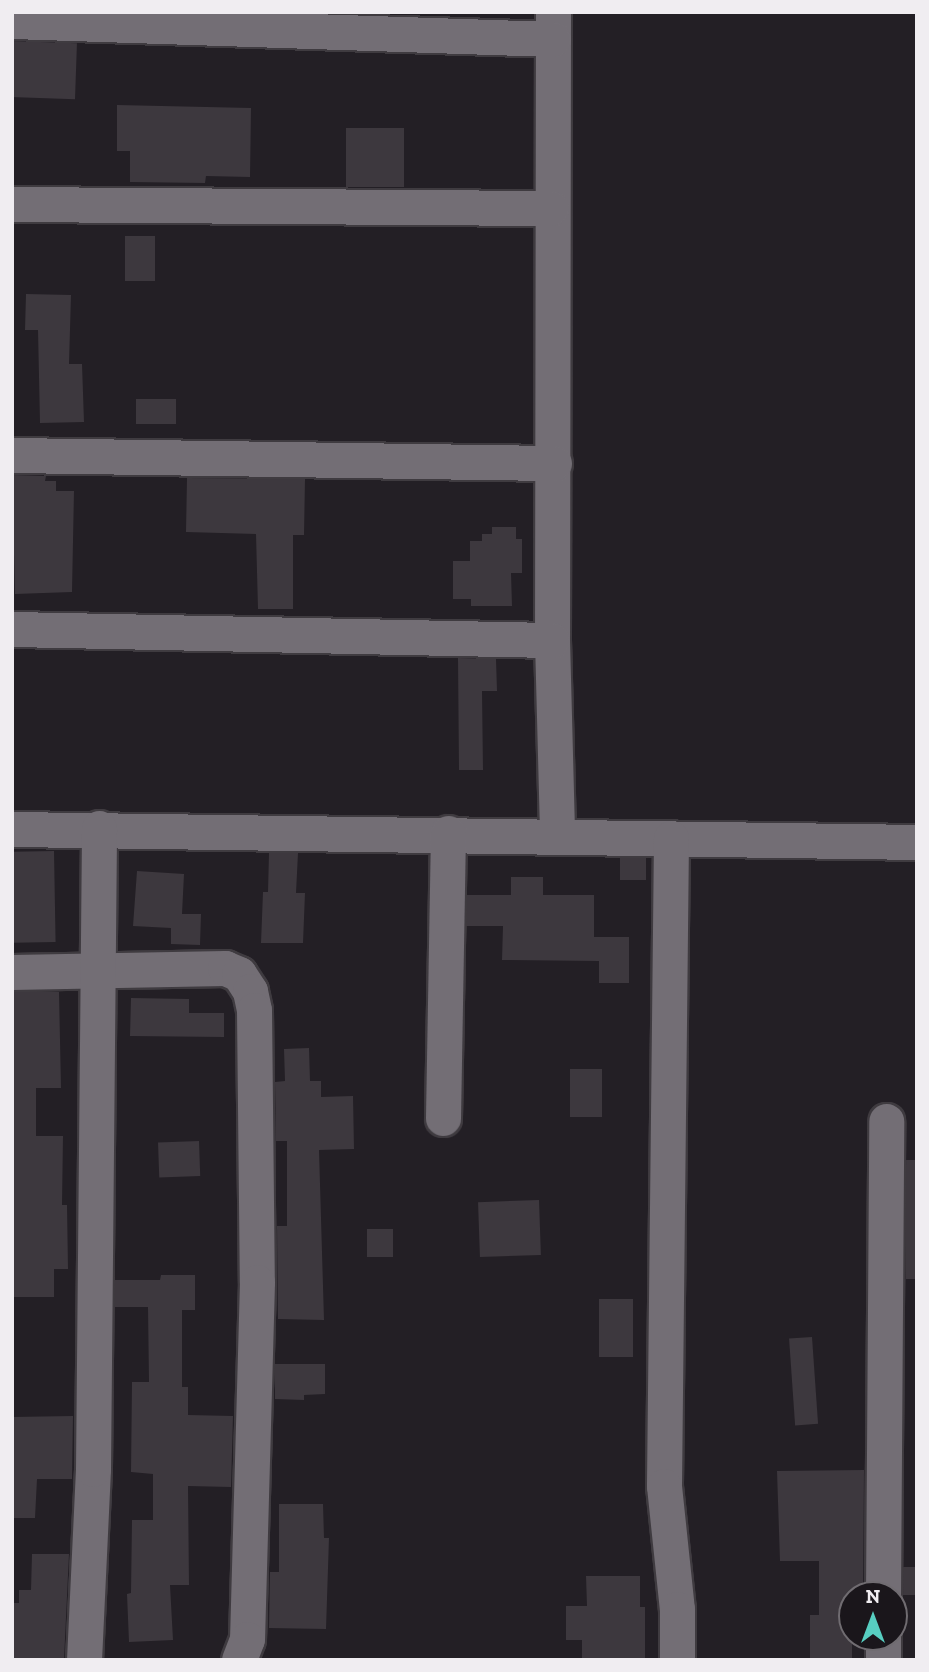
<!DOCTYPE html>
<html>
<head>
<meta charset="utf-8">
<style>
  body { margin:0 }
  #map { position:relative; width:929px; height:1672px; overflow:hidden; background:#231f25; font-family:"Zilla Slab",serif }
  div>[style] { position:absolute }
  .building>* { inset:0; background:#3d383e; transform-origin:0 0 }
  .roads { filter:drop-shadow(2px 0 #3f3b40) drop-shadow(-2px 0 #3f3b40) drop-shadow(0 2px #3f3b40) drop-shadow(0 -2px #3f3b40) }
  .minor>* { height:35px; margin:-17.5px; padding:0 17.5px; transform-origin:17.5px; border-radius:17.5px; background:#736e75 }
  span { translate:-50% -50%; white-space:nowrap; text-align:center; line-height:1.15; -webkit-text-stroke:5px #1a161b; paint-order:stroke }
  .frame { position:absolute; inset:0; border:14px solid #f0edf1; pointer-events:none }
  .north { position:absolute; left:838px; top:1581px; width:70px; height:70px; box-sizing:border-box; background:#1a161b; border:2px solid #706c71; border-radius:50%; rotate:0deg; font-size:19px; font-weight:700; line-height:28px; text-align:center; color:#f0edf1 }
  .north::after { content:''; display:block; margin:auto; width:24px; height:32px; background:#57cec1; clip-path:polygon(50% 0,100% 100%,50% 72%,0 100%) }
</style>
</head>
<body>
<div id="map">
  <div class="building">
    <i style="left:12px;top:41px;width:65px;height:56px;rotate:2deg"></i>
    <i style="clip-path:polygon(117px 105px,251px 108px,250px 177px,206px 176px,205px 183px,130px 182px,130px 151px,117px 151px)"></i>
    <i style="left:404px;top:128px;width:59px;height:58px;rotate:90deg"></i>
    <i style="left:125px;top:236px;width:30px;height:45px"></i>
    <i style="clip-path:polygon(26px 294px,71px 295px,69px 364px,82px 364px,84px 422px,40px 423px,38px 330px,25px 330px)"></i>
    <i style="left:136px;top:399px;width:40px;height:25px"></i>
    <i style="clip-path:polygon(12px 475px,46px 476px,45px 481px,56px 481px,56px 491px,74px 491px,72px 592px,15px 594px)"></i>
    <i style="clip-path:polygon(187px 478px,305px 479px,304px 535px,293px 535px,293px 609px,258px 609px,256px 534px,186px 532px)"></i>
    <i style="clip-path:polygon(492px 527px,516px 527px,516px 539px,522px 539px,522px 573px,511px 573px,512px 606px,471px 606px,471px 599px,453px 599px,453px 561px,470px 561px,470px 541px,482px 541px,482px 534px,492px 534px)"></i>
    <i style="clip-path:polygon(458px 658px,496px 659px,497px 691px,482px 691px,483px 770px,459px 770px)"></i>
    <i style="left:54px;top:851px;width:91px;height:42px;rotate:89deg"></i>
    <i style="clip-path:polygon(269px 853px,298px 853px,296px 893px,305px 893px,303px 943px,261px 943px,263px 892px,268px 892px)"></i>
    <i style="left:620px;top:858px;width:26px;height:22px"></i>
    <i style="clip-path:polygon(137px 871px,184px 874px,182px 914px,201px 914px,200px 945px,171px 944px,171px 928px,133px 926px)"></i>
    <i style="clip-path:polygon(511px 877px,543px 877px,543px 895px,594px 895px,594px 937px,629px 937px,629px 983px,599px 983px,599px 961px,502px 960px,503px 926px,466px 926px,467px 895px,511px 895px)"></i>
    <i style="clip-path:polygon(12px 992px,59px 992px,61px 1088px,36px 1088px,36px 1136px,63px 1136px,62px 1205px,67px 1205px,68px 1269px,54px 1269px,54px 1297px,12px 1297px)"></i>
    <i style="clip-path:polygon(131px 998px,189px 999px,189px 1013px,224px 1013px,224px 1037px,130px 1036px)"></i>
    <i style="clip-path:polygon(309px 1048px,310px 1081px,321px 1081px,321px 1097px,353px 1096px,354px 1149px,319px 1150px,324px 1320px,278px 1319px,277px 1226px,287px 1226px,287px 1141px,276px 1141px,275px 1082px,285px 1081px,284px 1049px)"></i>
    <i style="left:570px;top:1069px;width:32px;height:48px"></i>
    <i style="left:199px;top:1141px;width:35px;height:41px;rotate:88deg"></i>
    <i style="left:906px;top:1160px;width:11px;height:119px"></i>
    <i style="left:539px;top:1200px;width:55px;height:61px;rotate:88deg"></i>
    <i style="left:367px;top:1229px;width:26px;height:28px"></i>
    <i style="clip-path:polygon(161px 1275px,195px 1275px,195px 1310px,182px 1310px,182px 1387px,188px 1387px,188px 1415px,233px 1416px,231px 1487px,188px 1486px,189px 1585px,170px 1585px,173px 1640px,129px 1642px,127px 1594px,131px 1593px,132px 1520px,153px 1520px,153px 1474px,131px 1472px,132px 1382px,149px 1382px,148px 1307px,115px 1307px,115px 1280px,160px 1280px)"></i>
    <i style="left:599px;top:1299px;width:34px;height:58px"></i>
    <i style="left:812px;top:1337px;width:87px;height:23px;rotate:86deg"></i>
    <i style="clip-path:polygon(275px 1364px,325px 1364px,325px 1394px,304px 1395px,304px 1400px,275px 1399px)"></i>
    <i style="clip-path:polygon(73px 1416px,72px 1479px,37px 1479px,35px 1518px,12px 1518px,12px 1417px)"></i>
    <i style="clip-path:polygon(864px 1470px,863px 1595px,852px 1595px,852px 1660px,810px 1660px,810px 1615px,819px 1615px,819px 1561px,780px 1561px,777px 1471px)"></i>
    <i style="clip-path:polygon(279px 1504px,323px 1504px,324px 1538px,329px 1538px,326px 1629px,269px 1628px,270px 1572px,279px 1572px)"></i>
    <i style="clip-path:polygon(32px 1554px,69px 1554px,64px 1660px,12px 1660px,12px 1603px,19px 1603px,19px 1590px,31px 1590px)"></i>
    <i style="left:903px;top:1567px;width:14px;height:28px"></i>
    <i style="clip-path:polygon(586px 1576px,640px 1576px,640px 1607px,645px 1607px,645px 1660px,582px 1660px,582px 1640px,566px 1640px,566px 1606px,587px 1606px)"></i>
  </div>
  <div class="roads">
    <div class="minor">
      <i style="left:553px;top:12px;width:628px;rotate:90.09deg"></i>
      <i style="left:552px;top:640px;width:196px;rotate:88.5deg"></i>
      <i style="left:12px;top:21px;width:541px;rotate:1.91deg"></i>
      <i style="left:12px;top:204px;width:539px;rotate:0.43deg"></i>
      <i style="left:12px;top:455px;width:542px;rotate:0.85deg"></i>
      <i style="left:12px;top:629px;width:540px;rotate:1.17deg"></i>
      <i style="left:12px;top:829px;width:905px;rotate:0.82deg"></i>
      <i style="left:671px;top:838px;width:648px;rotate:90.62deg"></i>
      <i style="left:664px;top:1486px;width:124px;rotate:84deg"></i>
      <i style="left:677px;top:1609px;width:51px;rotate:90deg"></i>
      <i style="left:12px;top:972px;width:213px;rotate:-1.1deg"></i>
      <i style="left:225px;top:968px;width:15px;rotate:23deg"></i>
      <i style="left:239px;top:974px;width:20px;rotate:57deg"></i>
      <i style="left:250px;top:991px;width:19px;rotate:78deg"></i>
      <i style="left:254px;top:1010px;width:272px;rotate:89.4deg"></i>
      <i style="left:257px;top:1282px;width:357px;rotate:91.6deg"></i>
      <i style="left:247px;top:1639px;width:22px;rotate:111deg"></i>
      <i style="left:443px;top:1118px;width:285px;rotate:-89deg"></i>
      <i style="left:883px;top:1595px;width:474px;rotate:-89.6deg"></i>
      <i style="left:84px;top:1660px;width:191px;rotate:-87.3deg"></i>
      <i style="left:93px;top:1469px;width:641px;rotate:-89.46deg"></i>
      <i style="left:883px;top:1660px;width:23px;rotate:-90deg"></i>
    </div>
  </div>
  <div class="frame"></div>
  <div class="north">N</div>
</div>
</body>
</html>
